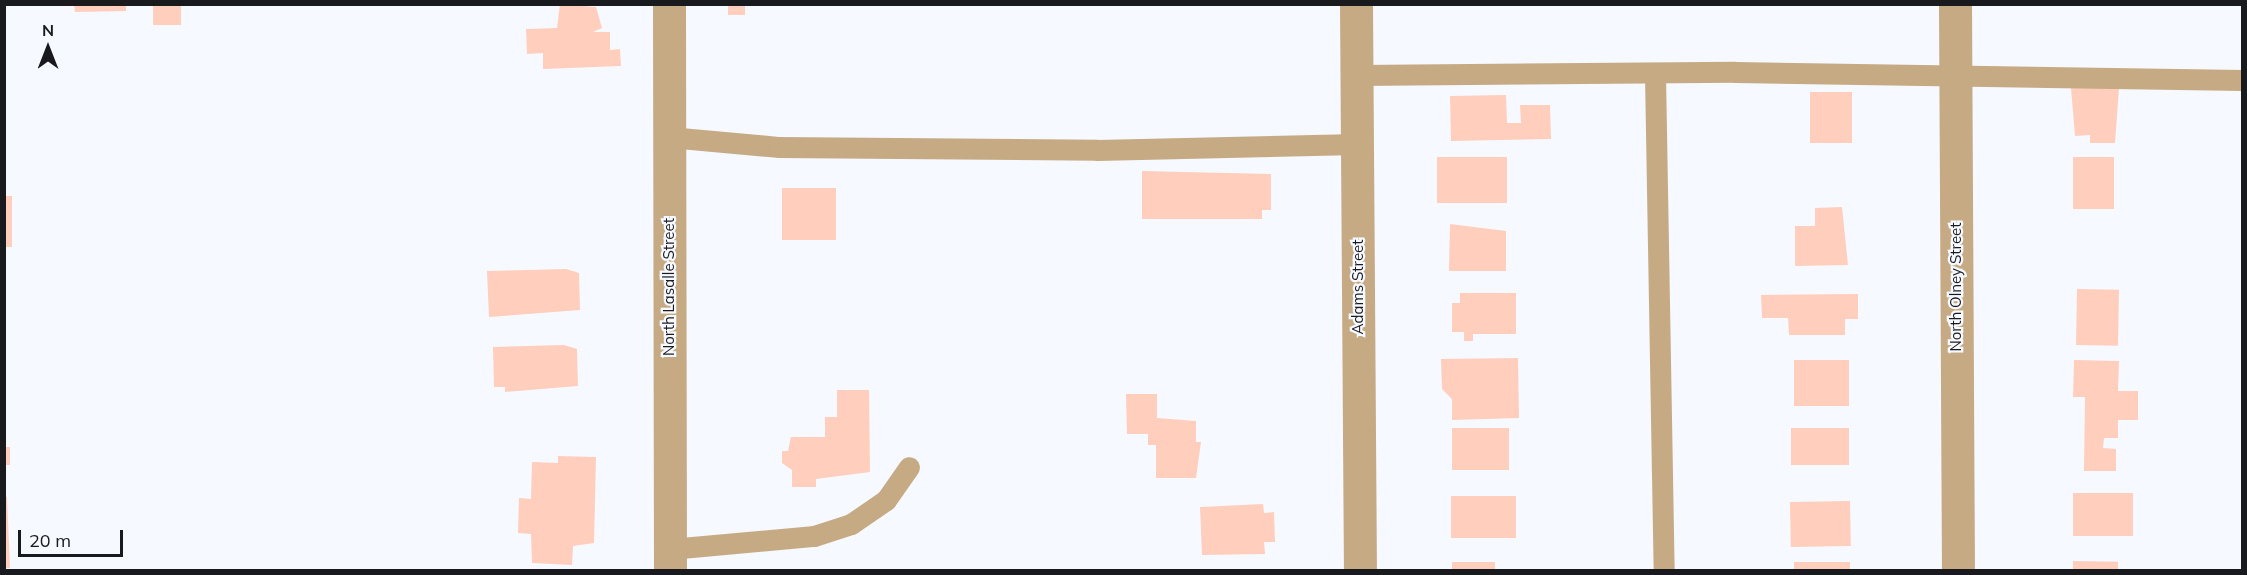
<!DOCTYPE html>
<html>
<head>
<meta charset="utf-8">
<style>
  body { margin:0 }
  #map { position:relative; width:2247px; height:575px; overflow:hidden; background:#f6f9ff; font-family:Mulish,sans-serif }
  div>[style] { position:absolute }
  .building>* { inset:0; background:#ffcebd; transform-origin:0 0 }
  .service>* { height:21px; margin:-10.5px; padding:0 10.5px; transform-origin:10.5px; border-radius:10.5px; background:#c6aa84 }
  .minor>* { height:33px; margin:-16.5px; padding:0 16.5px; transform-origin:16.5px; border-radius:16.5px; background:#c6aa84 }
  span { translate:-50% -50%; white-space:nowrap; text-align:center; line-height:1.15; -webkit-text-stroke:4.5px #f6f9ff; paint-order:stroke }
  .street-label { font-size:15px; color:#191a1d }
  .frame { position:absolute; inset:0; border:6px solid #191a1d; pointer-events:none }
  .north { position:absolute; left:18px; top:18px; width:60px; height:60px; -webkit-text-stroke:4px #f6f9ff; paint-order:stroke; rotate:0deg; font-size:16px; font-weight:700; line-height:24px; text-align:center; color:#191a1d }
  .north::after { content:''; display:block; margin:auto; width:21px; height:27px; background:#191a1d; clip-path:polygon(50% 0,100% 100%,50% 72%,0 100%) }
  .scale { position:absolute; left:18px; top:530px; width:105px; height:27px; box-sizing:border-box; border:3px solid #191a1d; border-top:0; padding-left:8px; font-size:18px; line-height:21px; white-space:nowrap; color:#191a1d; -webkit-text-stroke:4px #f6f9ff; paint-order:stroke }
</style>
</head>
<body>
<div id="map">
  <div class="building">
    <i style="clip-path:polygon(74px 4px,126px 4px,126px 11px,75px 12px)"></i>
    <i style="left:153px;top:4px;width:28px;height:21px"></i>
    <i style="clip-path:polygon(560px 4px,596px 7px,602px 28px,593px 32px,610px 32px,610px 50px,620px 49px,621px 66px,543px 69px,543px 53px,527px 54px,526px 29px,557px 28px)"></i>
    <i style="left:728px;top:4px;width:17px;height:11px"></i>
    <i style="clip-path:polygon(2071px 88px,2119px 88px,2115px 143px,2090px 143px,2090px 135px,2075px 136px)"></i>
    <i style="left:1810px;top:92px;width:42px;height:51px"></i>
    <i style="clip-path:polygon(1506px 95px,1507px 123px,1521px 123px,1520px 105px,1550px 105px,1551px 139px,1451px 141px,1450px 96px)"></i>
    <i style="left:1507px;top:157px;width:46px;height:70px;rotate:90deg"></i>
    <i style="left:2073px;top:157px;width:41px;height:52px"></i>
    <i style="clip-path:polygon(1142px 171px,1271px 174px,1271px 210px,1262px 210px,1262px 219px,1142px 219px)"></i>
    <i style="left:782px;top:188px;width:54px;height:52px"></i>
    <i style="left:4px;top:196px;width:8px;height:51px"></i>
    <i style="clip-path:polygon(1842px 207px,1848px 265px,1795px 266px,1795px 226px,1815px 226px,1815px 208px)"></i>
    <i style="clip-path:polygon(1450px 224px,1506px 231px,1506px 271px,1449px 271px)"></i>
    <i style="clip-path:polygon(566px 269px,579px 273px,580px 310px,489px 317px,487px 271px)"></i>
    <i style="left:2077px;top:289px;width:42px;height:56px;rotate:1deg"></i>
    <i style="clip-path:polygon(1460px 293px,1516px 293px,1516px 334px,1473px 334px,1473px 341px,1464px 341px,1464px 332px,1452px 332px,1452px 303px,1460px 303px)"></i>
    <i style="clip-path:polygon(1858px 294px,1858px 319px,1845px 319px,1845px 335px,1789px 335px,1788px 318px,1762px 318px,1761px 295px)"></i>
    <i style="clip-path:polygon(564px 345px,577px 349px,578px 386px,505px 392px,505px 387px,494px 387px,493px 347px)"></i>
    <i style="clip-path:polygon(1518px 358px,1519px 418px,1452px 420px,1452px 399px,1442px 389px,1441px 359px)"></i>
    <i style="left:1794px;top:360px;width:55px;height:46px"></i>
    <i style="clip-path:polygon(2074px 360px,2119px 361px,2118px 391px,2138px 391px,2138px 420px,2118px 420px,2118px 438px,2104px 438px,2103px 448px,2116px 449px,2116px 471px,2084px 471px,2085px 397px,2073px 397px)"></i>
    <i style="clip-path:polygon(837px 390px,869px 390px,870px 472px,816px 479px,816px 487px,792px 487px,792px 470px,782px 463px,782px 451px,788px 451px,791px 437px,825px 437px,825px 417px,837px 417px)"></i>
    <i style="clip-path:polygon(1126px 394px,1157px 394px,1157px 418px,1196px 421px,1196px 442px,1201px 442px,1196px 478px,1156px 478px,1156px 445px,1148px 445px,1148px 434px,1127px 434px)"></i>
    <i style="left:1452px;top:428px;width:57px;height:42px"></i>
    <i style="left:1791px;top:428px;width:58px;height:37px"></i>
    <i style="left:4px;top:447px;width:6px;height:18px"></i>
    <i style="clip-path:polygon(558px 456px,596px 457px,594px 543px,573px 546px,572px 565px,532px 563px,531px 534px,518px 533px,519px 498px,531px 499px,532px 462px,558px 463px)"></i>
    <i style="left:2073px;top:493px;width:60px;height:43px"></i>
    <i style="left:1451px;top:496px;width:65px;height:42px"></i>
    <i style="clip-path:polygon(4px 497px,7px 497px,10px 568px,4px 568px)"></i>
    <i style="left:1850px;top:501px;width:45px;height:60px;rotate:89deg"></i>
    <i style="clip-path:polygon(1263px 504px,1264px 513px,1274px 512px,1275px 542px,1264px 542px,1265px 554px,1202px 555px,1200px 507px)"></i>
    <i style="left:2073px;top:561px;width:45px;height:9px;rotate:1deg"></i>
    <i style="left:1495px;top:562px;width:8px;height:43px;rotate:90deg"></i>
    <i style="left:1794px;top:562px;width:56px;height:8px"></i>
  </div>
  <div class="service">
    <i style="left:1655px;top:74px;width:496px;rotate:89deg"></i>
    <i style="left:1357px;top:75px;width:378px;rotate:-0.5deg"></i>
    <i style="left:1735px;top:72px;width:507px;rotate:0.9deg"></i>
    <i style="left:669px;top:137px;width:109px;rotate:5.2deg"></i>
    <i style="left:778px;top:147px;width:319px;rotate:0.5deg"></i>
    <i style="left:1097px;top:150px;width:260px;rotate:-1.3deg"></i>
    <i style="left:670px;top:549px;width:145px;rotate:-5.2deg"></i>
    <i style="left:814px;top:536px;width:39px;rotate:-18deg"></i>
    <i style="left:851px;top:524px;width:42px;rotate:-34.4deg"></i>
    <i style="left:886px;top:500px;width:40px;rotate:-55.1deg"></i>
  </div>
  <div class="minor">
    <i style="left:669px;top:4px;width:566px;rotate:89.9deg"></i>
    <i style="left:1356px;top:4px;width:566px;rotate:89.6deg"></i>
    <i style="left:1955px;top:4px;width:566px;rotate:89.7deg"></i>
  </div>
  <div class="street-label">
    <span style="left:669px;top:287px;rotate:-90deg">North Lasalle Street</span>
    <span style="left:1358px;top:287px;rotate:-90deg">Adams Street</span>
    <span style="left:1956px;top:287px;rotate:-90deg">North Olney Street</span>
  </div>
  <div class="frame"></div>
  <div class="north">N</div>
  <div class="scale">20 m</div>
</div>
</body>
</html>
